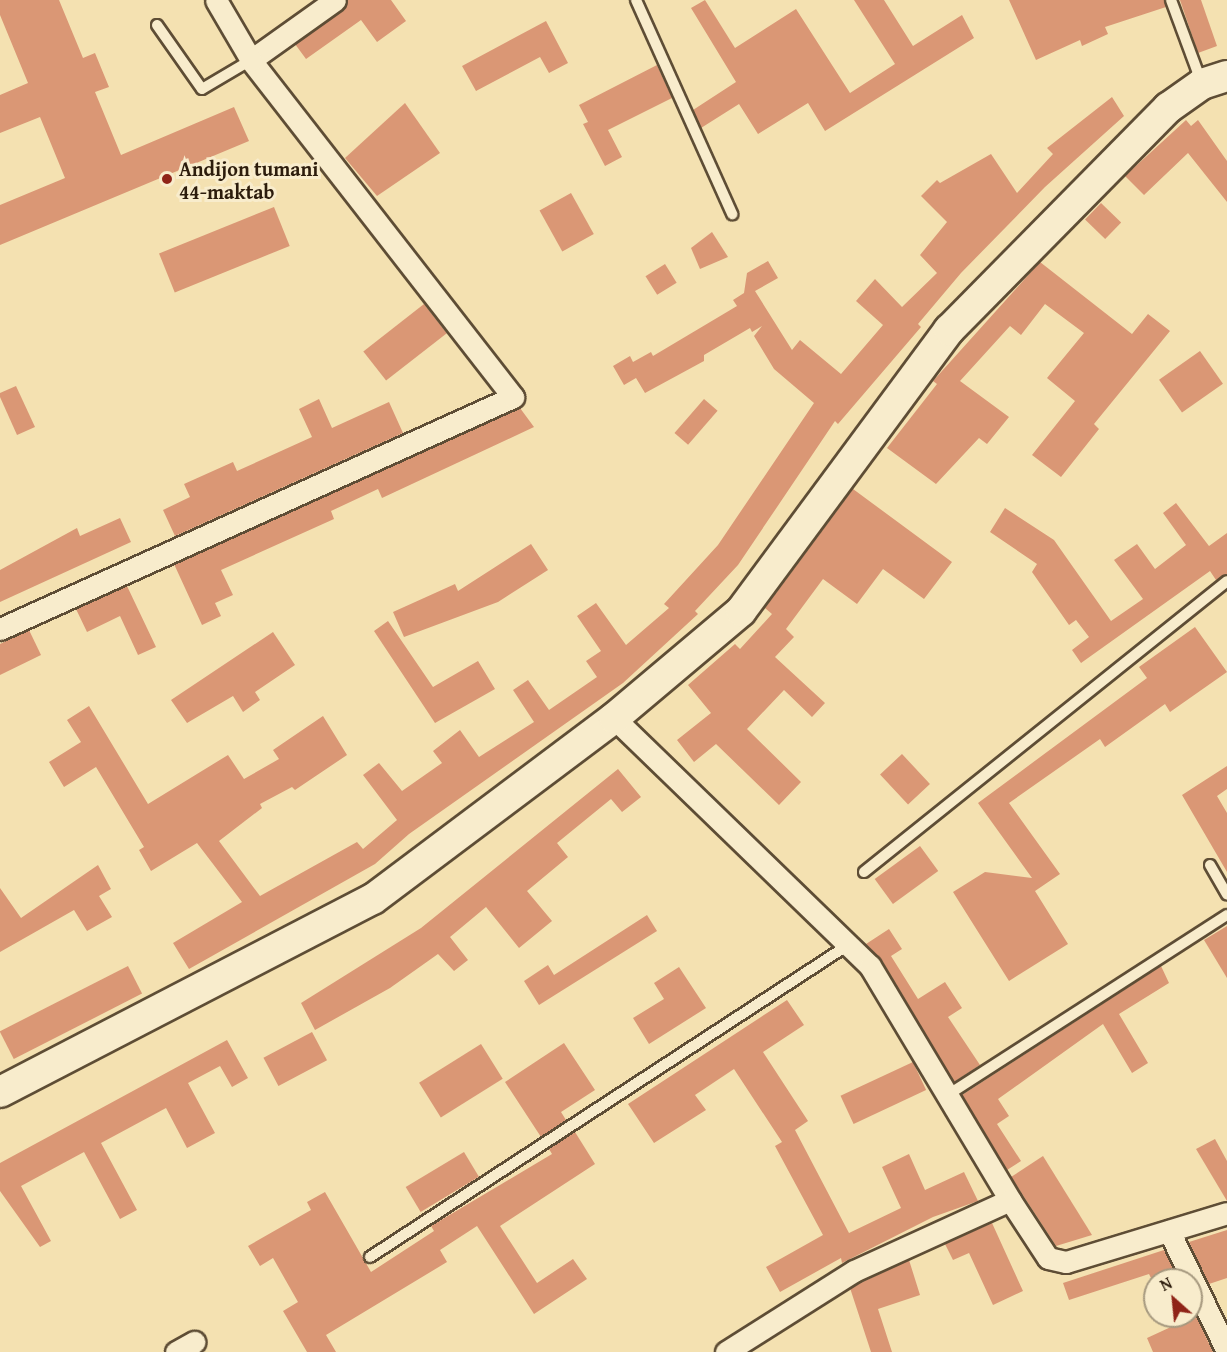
<!DOCTYPE html>
<html>
<head>
<meta charset="utf-8">
<style>
  body { margin:0 }
  #map { position:relative; width:1227px; height:1352px; overflow:hidden; background:#f4e1b1; font-family:"Gentium Book Plus",serif }
  div>[style] { position:absolute }
  .building>* { inset:0; background:#da9775; transform-origin:0 0 }
  .roads { filter:drop-shadow(2px 0 #5e4d35) drop-shadow(-2px 0 #5e4d35) drop-shadow(0 2px #5e4d35) drop-shadow(0 -2px #5e4d35) }
  .lane>* { height:10px; margin:-5px; padding:0 5px; transform-origin:5px; border-radius:5px; background:#f8eccc }
  .street>* { height:21px; margin:-10.5px; padding:0 10.5px; transform-origin:10.5px; border-radius:10.5px; background:#f8eccc }
  .secondary>* { height:30px; margin:-15px; padding:0 15px; transform-origin:15px; border-radius:15px; background:#f8eccc }
  .dots>* { width:16px; height:16px; translate:-50% -50%; box-sizing:border-box; border:3px solid #f8eccc; border-radius:50% }
  span { translate:-50% -50%; white-space:nowrap; text-align:center; line-height:1.15; -webkit-text-stroke:6px #f8eccc; paint-order:stroke }
  .poi-label { font-size:20px; color:#2c1c0c; font-weight:700 }
  .left { translate:0 -50%; text-align:left }
  .north { position:absolute; left:1143px; top:1268px; width:60px; height:60px; box-sizing:border-box; background:#f8eccc; border:2px solid #a6997f; border-radius:50%; rotate:333deg; font-size:16px; font-weight:700; line-height:24px; text-align:center; color:#2c1c0c }
  .north::after { content:''; display:block; margin:auto; width:21px; height:27px; background:#8f2418; clip-path:polygon(50% 0,100% 100%,50% 72%,0 100%) }
</style>
</head>
<body>
<div id="map">
  <div class="building">
    <i style="clip-path:polygon(0 0,59px 0,83px 58px,95px 53px,109px 87px,95px 92px,121px 155px,234px 107px,249px 141px,0 245px,0 205px,65px 178px,40px 117px,0 133px,0 95px,28px 83px,0 15px)"></i>
    <i style="clip-path:polygon(348px 0,391px 0,406px 21px,377px 42px,361px 20px,306px 59px,295px 44px,342px 10px)"></i>
    <i style="clip-path:polygon(705px 0,735px 48px,796px 9px,850px 93px,895px 64px,854px 0,884px 0,913px 46px,962px 15px,974px 38px,825px 131px,808px 103px,758px 134px,739px 104px,701px 128px,693px 110px,736px 82px,691px 8px)"></i>
    <i style="clip-path:polygon(1009px 0,1164px 0,1166px 7px,1105px 27px,1108px 34px,1082px 46px,1080px 40px,1036px 60px)"></i>
    <i style="clip-path:polygon(1180px 0,1201px 0,1217px 46px,1198px 53px)"></i>
    <i style="clip-path:polygon(546px 21px,568px 63px,549px 73px,540px 57px,476px 91px,462px 66px)"></i>
    <i style="clip-path:polygon(657px 65px,672px 98px,608px 130px,622px 157px,605px 166px,583px 124px,588px 122px,579px 105px)"></i>
    <i style="clip-path:polygon(1112px 97px,1124px 116px,1045px 187px,961px 273px,918px 324px,921px 327px,838px 424px,835px 421px,738px 565px,695px 611px,698px 614px,623px 683px,409px 834px,375px 864px,189px 969px,173px 943px,242px 902px,197px 843px,151px 871px,139px 850px,144px 847px,96px 767px,64px 787px,49px 762px,81px 742px,67px 720px,89px 706px,148px 804px,228px 755px,244px 779px,279px 759px,273px 750px,323px 716px,347px 755px,295px 790px,292px 787px,260px 804px,262px 808px,219px 841px,260px 896px,357px 842px,363px 849px,397px 820px,363px 775px,379px 763px,402px 791px,442px 763px,433px 751px,460px 730px,479px 757px,534px 722px,513px 690px,528px 680px,549px 710px,597px 677px,586px 661px,601px 651px,577px 616px,596px 603px,626px 645px,669px 608px,664px 604px,718px 545px,814px 403px,774px 369px,754px 336px,762px 326px,752px 332px,750px 328px,704px 355px,704px 361px,645px 393px,636px 378px,624px 385px,613px 366px,630px 356px,633px 362px,651px 352px,653px 356px,737px 306px,733px 300px,744px 293px,747px 273px,768px 261px,778px 278px,755px 291px,792px 350px,800px 340px,841px 374px,883px 325px,856px 301px,875px 279px,902px 307px,937px 273px,920px 255px,947px 222px,921px 196px,937px 180px,940px 183px,991px 154px,1017px 193px,1053px 154px,1047px 148px)"></i>
    <i style="clip-path:polygon(405px 103px,440px 153px,377px 196px,345px 158px)"></i>
    <i style="clip-path:polygon(1186px 120px,1191px 126px,1198px 120px,1227px 161px,1227px 202px,1188px 153px,1144px 195px,1125px 176px)"></i>
    <i style="left:571px;top:193px;width:47px;height:36px;rotate:61deg"></i>
    <i style="left:1101px;top:203px;width:28px;height:23px;rotate:44deg"></i>
    <i style="left:274px;top:207px;width:42px;height:124px;rotate:68deg"></i>
    <i style="clip-path:polygon(712px 232px,728px 257px,700px 269px,691px 248px)"></i>
    <i style="clip-path:polygon(1040px 262px,1132px 334px,1148px 314px,1170px 331px,1094px 424px,1099px 429px,1061px 477px,1032px 455px,1075px 401px,1047px 378px,1084px 333px,1045px 304px,1021px 335px,1010px 326px,960px 381px,1009px 417px,987px 444px,979px 438px,936px 484px,887px 448px,937px 384px,933px 381px)"></i>
    <i style="left:665px;top:264px;width:22px;height:23px;rotate:58deg"></i>
    <i style="left:424px;top:304px;width:37px;height:77px;rotate:52deg"></i>
    <i style="left:1200px;top:351px;width:40px;height:50px;rotate:55deg"></i>
    <i style="clip-path:polygon(16px 386px,35px 427px,17px 435px,0 397px,0 393px)"></i>
    <i style="clip-path:polygon(319px 399px,332px 428px,389px 402px,403px 433px,175px 536px,163px 510px,190px 497px,184px 484px,233px 462px,237px 471px,312px 437px,299px 409px)"></i>
    <i style="left:704px;top:399px;width:18px;height:45px;rotate:41deg"></i>
    <i style="clip-path:polygon(520px 408px,534px 427px,382px 498px,378px 489px,331px 511px,334px 519px,221px 570px,233px 595px,215px 603px,221px 616px,202px 625px,174px 564px)"></i>
    <i style="clip-path:polygon(853px 489px,952px 562px,924px 599px,883px 569px,857px 604px,823px 579px,786px 629px,794px 637px,775px 657px,825px 703px,812px 717px,784px 690px,747px 729px,801px 782px,779px 805px,716px 744px,694px 762px,677px 740px,711px 713px,688px 685px,735px 644px,740px 649px,772px 614px,765px 608px)"></i>
    <i style="clip-path:polygon(1176px 503px,1209px 546px,1227px 533px,1227px 574px,1216px 580px,1210px 571px,1081px 663px,1072px 650px,1089px 637px,1076px 620px,1069px 625px,1032px 572px,1037px 564px,990px 532px,1005px 508px,1054px 540px,1111px 621px,1143px 599px,1114px 560px,1137px 544px,1155px 569px,1186px 545px,1163px 513px)"></i>
    <i style="clip-path:polygon(120px 518px,131px 542px,0 602px,0 570px,77px 528px,80px 536px)"></i>
    <i style="clip-path:polygon(531px 544px,548px 570px,498px 602px,404px 637px,393px 612px,455px 584px,458px 591px)"></i>
    <i style="clip-path:polygon(127px 586px,156px 647px,138px 655px,120px 616px,87px 632px,76px 609px)"></i>
    <i style="clip-path:polygon(388px 621px,433px 687px,478px 661px,495px 689px,435px 723px,374px 631px)"></i>
    <i style="clip-path:polygon(1195px 627px,1227px 672px,1170px 712px,1165px 704px,1105px 747px,1100px 739px,1009px 803px,1060px 874px,1035px 891px,1068px 944px,1009px 981px,953px 892px,985px 872px,1032px 878px,978px 803px,1147px 678px,1139px 667px)"></i>
    <i style="clip-path:polygon(29px 630px,41px 655px,0 675px,0 644px)"></i>
    <i style="clip-path:polygon(273px 632px,295px 665px,255px 692px,260px 700px,243px 712px,233px 696px,187px 723px,171px 700px)"></i>
    <i style="left:902px;top:754px;width:41px;height:30px;rotate:47deg"></i>
    <i style="clip-path:polygon(1227px 766px,1227px 789px,1217px 796px,1227px 813px,1227px 872px,1182px 795px)"></i>
    <i style="clip-path:polygon(618px 769px,641px 797px,622px 812px,611px 799px,557px 843px,568px 857px,527px 891px,552px 921px,519px 948px,486px 907px,450px 937px,468px 960px,454px 971px,438px 954px,390px 988px,315px 1030px,301px 1003px,421px 928px)"></i>
    <i style="left:920px;top:846px;width:31px;height:56px;rotate:54deg"></i>
    <i style="clip-path:polygon(98px 865px,111px 889px,99px 896px,112px 917px,87px 931px,74px 910px,0 952px,0 888px,21px 918px)"></i>
    <i style="clip-path:polygon(647px 915px,657px 931px,539px 1005px,524px 981px,548px 965px,554px 975px)"></i>
    <i style="clip-path:polygon(1227px 926px,1227px 978px,1204px 940px)"></i>
    <i style="clip-path:polygon(889px 929px,902px 949px,891px 956px,918px 999px,945px 982px,962px 1008px,948px 1017px,980px 1065px,954px 1082px,881px 959px,866px 944px)"></i>
    <i style="left:128px;top:966px;width:31px;height:144px;rotate:63deg"></i>
    <i style="clip-path:polygon(1161px 966px,1169px 983px,1119px 1014px,1148px 1063px,1132px 1073px,1103px 1024px,998px 1099px,1009px 1116px,997px 1124px,1021px 1161px,1007px 1170px,962px 1095px)"></i>
    <i style="clip-path:polygon(679px 967px,706px 1008px,649px 1044px,633px 1018px,664px 999px,654px 983px)"></i>
    <i style="clip-path:polygon(787px 1000px,804px 1025px,763px 1052px,808px 1121px,795px 1130px,849px 1233px,901px 1208px,882px 1167px,909px 1154px,925px 1190px,964px 1172px,978px 1201px,933px 1217px,842px 1263px,841px 1258px,780px 1292px,766px 1267px,823px 1235px,775px 1146px,782px 1142px,734px 1069px,695px 1095px,706px 1110px,654px 1143px,628px 1104px)"></i>
    <i style="left:312px;top:1032px;width:32px;height:55px;rotate:62deg"></i>
    <i style="clip-path:polygon(227px 1040px,248px 1078px,232px 1087px,220px 1066px,188px 1083px,215px 1133px,187px 1148px,166px 1108px,101px 1143px,137px 1210px,120px 1219px,84px 1152px,21px 1186px,51px 1241px,40px 1247px,0 1191px,0 1163px)"></i>
    <i style="clip-path:polygon(564px 1043px,595px 1090px,561px 1112px,566px 1120px,541px 1137px,505px 1082px)"></i>
    <i style="left:481px;top:1044px;width:41px;height:73px;rotate:58deg"></i>
    <i style="left:913px;top:1062px;width:31px;height:80px;rotate:65deg"></i>
    <i style="clip-path:polygon(575px 1132px,595px 1164px,500px 1226px,537px 1283px,573px 1259px,587px 1279px,534px 1314px,477px 1226px,440px 1250px,447px 1262px,326px 1335px,336px 1352px,307px 1352px,283px 1311px,298px 1302px,273px 1258px,260px 1266px,248px 1246px,311px 1210px,307px 1202px,325px 1192px,371px 1272px,434px 1231px,431px 1226px,552px 1154px,549px 1149px)"></i>
    <i style="clip-path:polygon(1215px 1139px,1227px 1161px,1227px 1201px,1196px 1149px)"></i>
    <i style="left:464px;top:1152px;width:29px;height:68px;rotate:59deg"></i>
    <i style="clip-path:polygon(1043px 1156px,1092px 1235px,1056px 1246px,1011px 1177px)"></i>
    <i style="clip-path:polygon(992px 1223px,1023px 1291px,993px 1305px,969px 1253px,953px 1260px,945px 1244px)"></i>
    <i style="clip-path:polygon(1227px 1230px,1227px 1278px,1209px 1284px,1189px 1242px)"></i>
    <i style="clip-path:polygon(1164px 1250px,1179px 1280px,1152px 1280px,1149px 1274px,1069px 1300px,1063px 1283px)"></i>
    <i style="clip-path:polygon(909px 1260px,920px 1295px,878px 1309px,892px 1352px,871px 1352px,850px 1288px)"></i>
    <i style="clip-path:polygon(1169px 1316px,1196px 1316px,1213px 1352px,1153px 1352px,1147px 1338px,1173px 1326px)"></i>
  </div>
  <div class="roads">
    <div class="lane">
      <i style="left:636px;top:0;width:235px;rotate:65.8deg"></i>
      <i style="left:1171px;top:0;width:86px;rotate:69.7deg"></i>
      <i style="left:157px;top:25px;width:78px;rotate:54.9deg"></i>
      <i style="left:202px;top:89px;width:57px;rotate:-30.6deg"></i>
      <i style="left:1210px;top:865px;width:34px;rotate:60deg"></i>
      <i style="left:864px;top:872px;width:465px;rotate:-38.7deg"></i>
      <i style="left:946px;top:1096px;width:334px;rotate:-32.8deg"></i>
      <i style="left:370px;top:1257px;width:571px;rotate:-33.13deg"></i>
    </div>
    <div class="street">
      <i style="left:251px;top:60px;width:103px;rotate:-35.5deg"></i>
      <i style="left:0;top:629px;width:563px;rotate:-24.33deg"></i>
      <i style="left:513px;top:397px;width:427px;rotate:-127.9deg"></i>
      <i style="left:251px;top:60px;width:69px;rotate:-120.3deg"></i>
      <i style="left:614px;top:718px;width:356px;rotate:44.1deg"></i>
      <i style="left:870px;top:966px;width:273px;rotate:59.1deg"></i>
      <i style="left:1169px;top:1231px;width:133px;rotate:64.2deg"></i>
      <i style="left:176px;top:1352px;width:21px;rotate:-29deg"></i>
      <i style="left:726px;top:1352px;width:151px;rotate:-32.3deg"></i>
      <i style="left:854px;top:1271px;width:171px;rotate:-24.5deg"></i>
      <i style="left:1010px;top:1200px;width:69px;rotate:56.8deg"></i>
      <i style="left:1048px;top:1258px;width:18px;rotate:13deg"></i>
      <i style="left:1066px;top:1262px;width:168px;rotate:-16.9deg"></i>
    </div>
    <div class="secondary">
      <i style="left:0;top:1092px;width:420px;rotate:-27.4deg"></i>
      <i style="left:373px;top:899px;width:301px;rotate:-36.9deg"></i>
      <i style="left:614px;top:718px;width:166px;rotate:-40.1deg"></i>
      <i style="left:741px;top:611px;width:350px;rotate:-53.5deg"></i>
      <i style="left:949px;top:330px;width:312px;rotate:-45.4deg"></i>
      <i style="left:1168px;top:108px;width:42px;rotate:-35.2deg"></i>
      <i style="left:1202px;top:84px;width:26px;rotate:-18deg"></i>
    </div>
  </div>
  <div class="dots">
    <i style="left:167px;top:179px;background:#8f2418"></i>
  </div>
  <div class="poi-label">
    <span class="left" style="left:179px;top:180px">Andijon tumani<br>44-maktab</span>
  </div>
  <div class="north">N</div>
</div>
</body>
</html>
